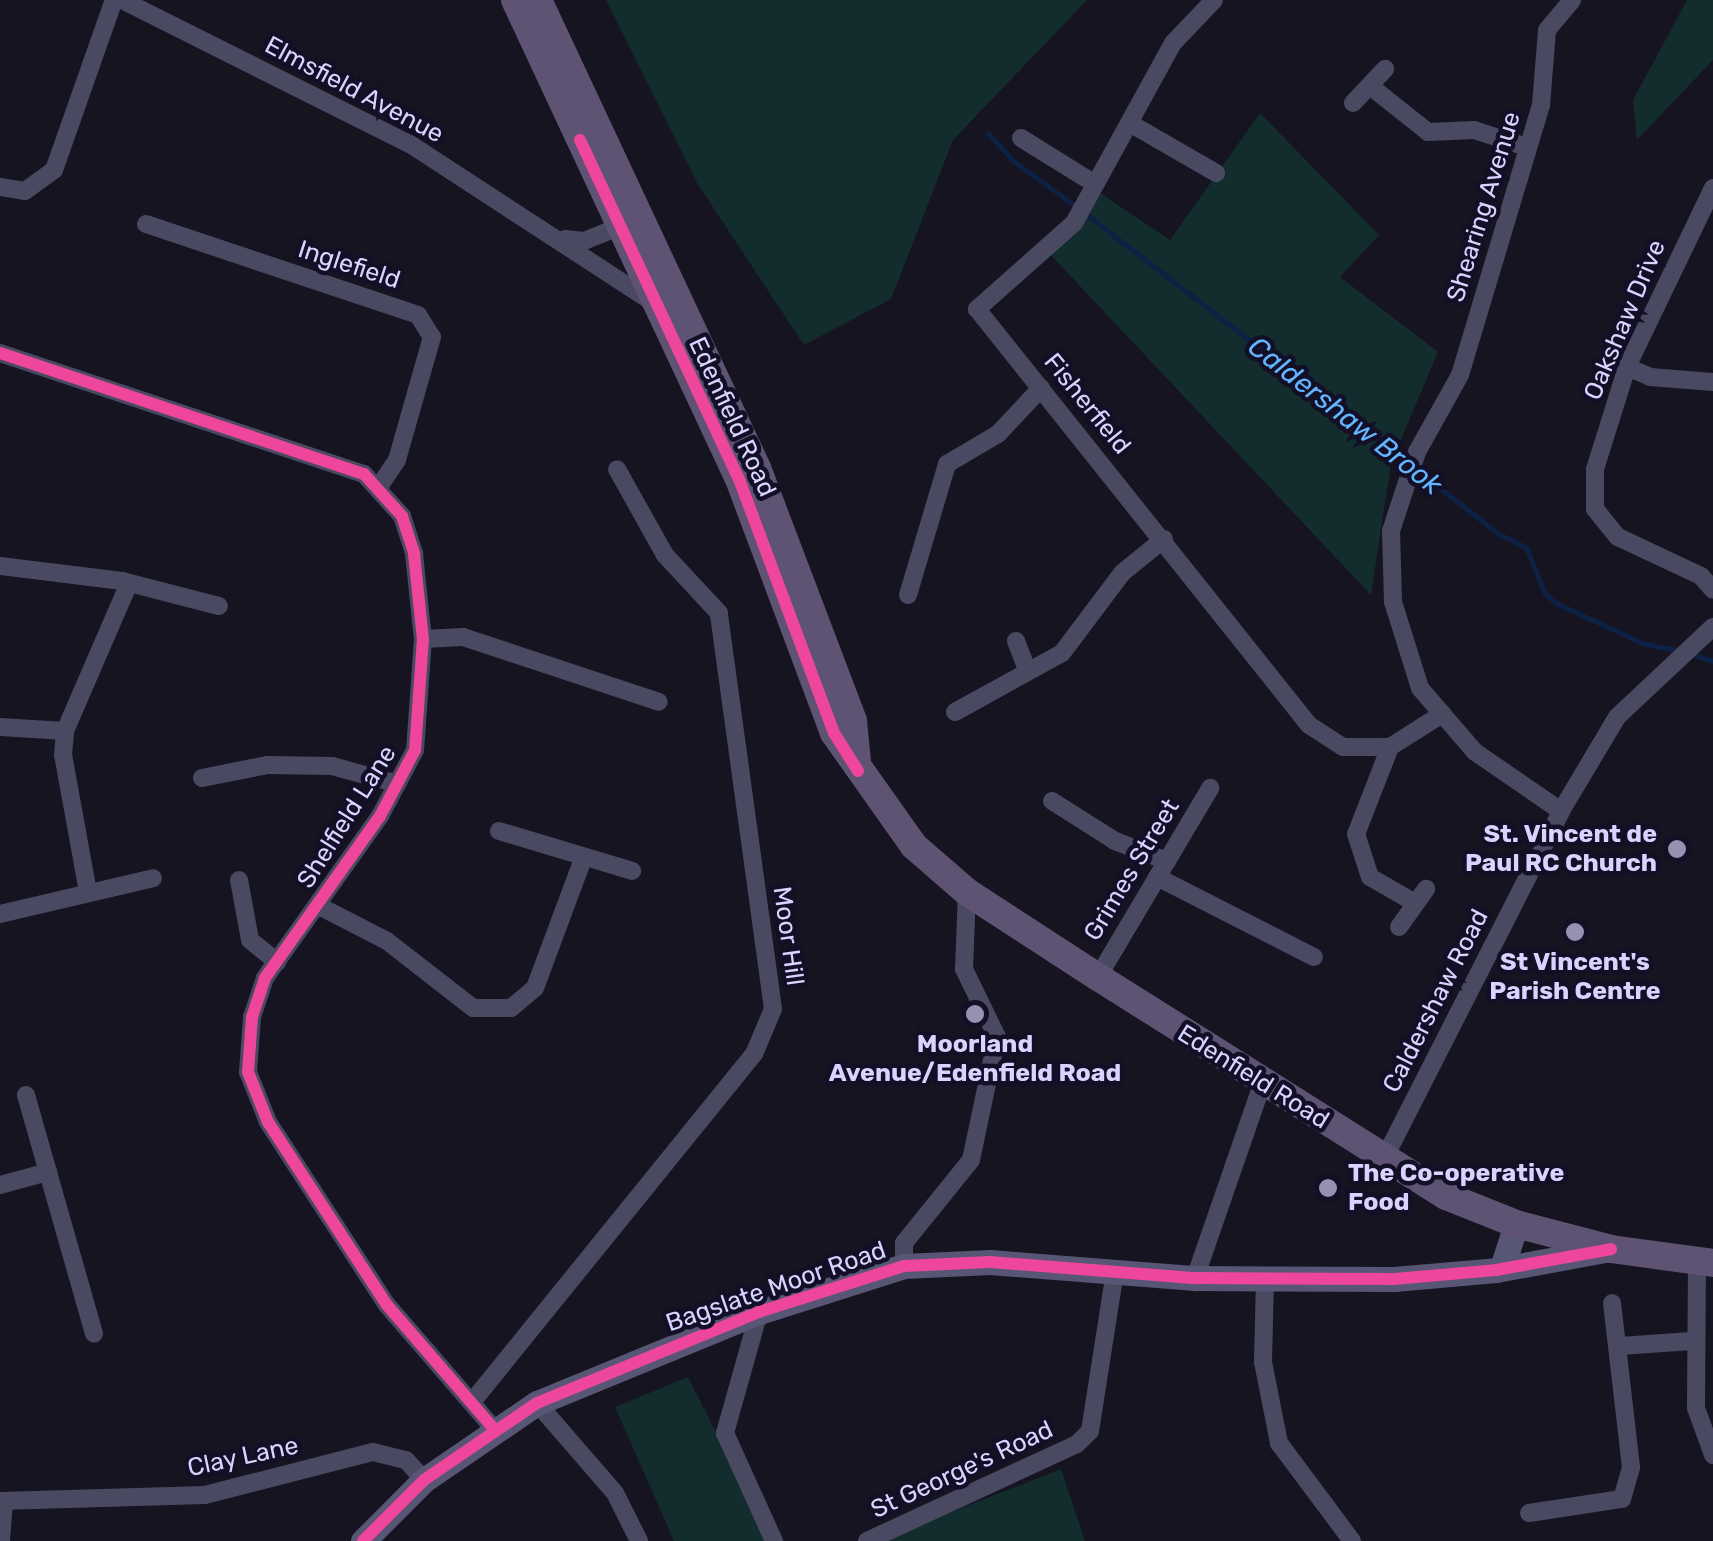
<!DOCTYPE html>
<html>
<head>
<meta charset="utf-8">
<style>
  body { margin:0 }
  #map { position:relative; width:1713px; height:1541px; overflow:hidden; background:#161421; font-family:Rubik,sans-serif }
  div>[style] { position:absolute }
  .green>* { inset:0; background:#132c2d }
  .stream>* { height:5px; margin:-2.5px; padding:0 2.5px; transform-origin:2.5px; border-radius:2.5px; background:#0d2144 }
  .street>* { height:18px; margin:-9px; padding:0 9px; transform-origin:9px; border-radius:9px; background:#4a4962 }
  .secondary>* { height:25px; margin:-12.5px; padding:0 12.5px; transform-origin:12.5px; border-radius:12.5px; background:#575674 }
  .primary>* { height:28px; margin:-14px; padding:0 14px; transform-origin:14px; border-radius:14px; background:#5e5373 }
  .cycleway>* { height:12px; margin:-6px; padding:0 6px; transform-origin:6px; border-radius:6px; background:#ed469a }
  .dots>* { width:28px; height:28px; translate:-50% -50%; box-sizing:border-box; border:5px solid #130f26; border-radius:50% }
  span { translate:-50% -50%; white-space:nowrap; text-align:center; line-height:1.15; -webkit-text-stroke:9px #130f26; paint-order:stroke }
  .street-label { font-size:25px; color:#d9d4ff }
  .poi-label { font-size:25px; color:#d9d4ff; font-weight:700 }
  .right { translate:-100% -50%; text-align:right }
  .left { translate:0 -50%; text-align:left }
  .water-label { font-size:28px; color:#62b6ff; font-style:italic }
</style>
</head>
<body>
<div id="map">
  <div class="green">
    <i style="clip-path:polygon(606px 0,1087px 0,953px 140px,891px 299px,804px 345px,697px 183px)"></i>
    <i style="clip-path:polygon(1687px 0,1713px 0,1713px 60px,1637px 140px,1633px 100px)"></i>
    <i style="clip-path:polygon(1260px 113px,1379px 235px,1340px 277px,1438px 352px,1391px 463px,1371px 595px,1046px 250px,1085px 222px,1100px 193px,1170px 240px)"></i>
    <i style="clip-path:polygon(688px 1377px,771px 1541px,674px 1541px,615px 1407px)"></i>
    <i style="clip-path:polygon(1061px 1469px,1085px 1541px,879px 1541px,885px 1538px)"></i>
  </div>
  <div class="stream">
    <i style="left:988px;top:133px;width:36px;rotate:48deg"></i>
    <i style="left:1012px;top:160px;width:80px;rotate:35.9deg"></i>
    <i style="left:1086px;top:214px;width:408px;rotate:37.7deg"></i>
    <i style="left:1418px;top:471px;width:103px;rotate:37.9deg"></i>
    <i style="left:1499px;top:534px;width:30px;rotate:26deg"></i>
    <i style="left:1526px;top:547px;width:51px;rotate:68deg"></i>
    <i style="left:1545px;top:594px;width:14px;rotate:39deg"></i>
    <i style="left:1556px;top:603px;width:95px;rotate:24.9deg"></i>
    <i style="left:1642px;top:643px;width:40px;rotate:12deg"></i>
    <i style="left:1691px;top:654px;width:23px;rotate:18deg"></i>
  </div>
  <div class="street">
    <i style="left:122px;top:0;width:322px;rotate:26.6deg"></i>
    <i style="left:410px;top:144px;width:291px;rotate:33.1deg"></i>
    <i style="left:1214px;top:0;width:59px;rotate:133.6deg"></i>
    <i style="left:1173px;top:43px;width:205px;rotate:118.8deg"></i>
    <i style="left:1074px;top:223px;width:130px;rotate:138.4deg"></i>
    <i style="left:977px;top:309px;width:532px;rotate:51.41deg"></i>
    <i style="left:1309px;top:725px;width:40px;rotate:32.9deg"></i>
    <i style="left:1343px;top:747px;width:47px"></i>
    <i style="left:1390px;top:747px;width:62px;rotate:-32.4deg"></i>
    <i style="left:1370px;top:86px;width:74px;rotate:38.4deg"></i>
    <i style="left:1428px;top:132px;width:46px;rotate:-2.5deg"></i>
    <i style="left:1474px;top:130px;width:56px;rotate:17.8deg"></i>
    <i style="left:1353px;top:103px;width:47px;rotate:-46.7deg"></i>
    <i style="left:1133px;top:125px;width:96px;rotate:30deg"></i>
    <i style="left:1021px;top:138px;width:87px;rotate:31.9deg"></i>
    <i style="left:0;top:187px;width:25px;rotate:9deg"></i>
    <i style="left:25px;top:191px;width:36px;rotate:-36deg"></i>
    <i style="left:54px;top:170px;width:180px;rotate:-70.6deg"></i>
    <i style="left:1713px;top:188px;width:199px;rotate:115.7deg"></i>
    <i style="left:1627px;top:367px;width:107px;rotate:107.4deg"></i>
    <i style="left:1595px;top:469px;width:40px;rotate:90deg"></i>
    <i style="left:1595px;top:509px;width:36px;rotate:51deg"></i>
    <i style="left:1618px;top:537px;width:92px;rotate:25.2deg"></i>
    <i style="left:1701px;top:576px;width:18px;rotate:49deg"></i>
    <i style="left:146px;top:224px;width:287px;rotate:18.5deg"></i>
    <i style="left:418px;top:315px;width:26px;rotate:58deg"></i>
    <i style="left:432px;top:337px;width:128px;rotate:105.9deg"></i>
    <i style="left:397px;top:460px;width:30px;rotate:124deg"></i>
    <i style="left:565px;top:239px;width:19px;rotate:6deg"></i>
    <i style="left:584px;top:241px;width:51px;rotate:-22deg"></i>
    <i style="left:0;top:353px;width:384px;rotate:18.4deg"></i>
    <i style="left:364px;top:474px;width:57px;rotate:47.9deg"></i>
    <i style="left:402px;top:516px;width:40px;rotate:72deg"></i>
    <i style="left:414px;top:554px;width:85px;rotate:84deg"></i>
    <i style="left:423px;top:639px;width:111px;rotate:94.1deg"></i>
    <i style="left:415px;top:750px;width:75px;rotate:117.9deg"></i>
    <i style="left:380px;top:816px;width:199px;rotate:125.4deg"></i>
    <i style="left:265px;top:978px;width:41px;rotate:108.4deg"></i>
    <i style="left:252px;top:1017px;width:55px;rotate:94.2deg"></i>
    <i style="left:248px;top:1072px;width:54px;rotate:68.2deg"></i>
    <i style="left:268px;top:1122px;width:218px;rotate:57deg"></i>
    <i style="left:387px;top:1305px;width:162px;rotate:49.2deg"></i>
    <i style="left:1627px;top:367px;width:25px;rotate:23deg"></i>
    <i style="left:1650px;top:377px;width:63px;rotate:4.5deg"></i>
    <i style="left:0;top:566px;width:123px;rotate:7deg"></i>
    <i style="left:122px;top:581px;width:100px;rotate:14.5deg"></i>
    <i style="left:908px;top:595px;width:137px;rotate:-73.4deg"></i>
    <i style="left:947px;top:464px;width:59px;rotate:-30.5deg"></i>
    <i style="left:998px;top:434px;width:63px;rotate:-46.9deg"></i>
    <i style="left:423px;top:639px;width:40px;rotate:-2.9deg"></i>
    <i style="left:463px;top:637px;width:206px;rotate:18.3deg"></i>
    <i style="left:1016px;top:641px;width:33px;rotate:69deg"></i>
    <i style="left:955px;top:712px;width:122px;rotate:-28.9deg"></i>
    <i style="left:1062px;top:653px;width:100px;rotate:-53.1deg"></i>
    <i style="left:1122px;top:573px;width:54px;rotate:-39deg"></i>
    <i style="left:0;top:727px;width:65px;rotate:3.5deg"></i>
    <i style="left:1390px;top:747px;width:93px;rotate:111.3deg"></i>
    <i style="left:1356px;top:834px;width:45px;rotate:72deg"></i>
    <i style="left:1370px;top:877px;width:52px;rotate:30deg"></i>
    <i style="left:202px;top:778px;width:66px;rotate:-11.3deg"></i>
    <i style="left:267px;top:765px;width:65px;rotate:0.9deg"></i>
    <i style="left:332px;top:766px;width:68px;rotate:15.3deg"></i>
    <i style="left:1052px;top:801px;width:75px;rotate:32.4deg"></i>
    <i style="left:1115px;top:841px;width:56px;rotate:21deg"></i>
    <i style="left:1561px;top:811px;width:104px;rotate:-145.5deg"></i>
    <i style="left:1475px;top:752px;width:84px;rotate:-130.7deg"></i>
    <i style="left:1420px;top:688px;width:90px;rotate:-107.4deg"></i>
    <i style="left:1393px;top:602px;width:71px;rotate:-91.6deg"></i>
    <i style="left:1391px;top:531px;width:83px;rotate:-71.8deg"></i>
    <i style="left:1417px;top:452px;width:88px;rotate:-60.8deg"></i>
    <i style="left:1460px;top:375px;width:282px;rotate:-73.3deg"></i>
    <i style="left:1541px;top:105px;width:75px;rotate:-85.4deg"></i>
    <i style="left:1547px;top:30px;width:39px;rotate:-50deg"></i>
    <i style="left:499px;top:831px;width:139px;rotate:16.7deg"></i>
    <i style="left:1157px;top:877px;width:176px;rotate:27deg"></i>
    <i style="left:239px;top:880px;width:61px;rotate:79.6deg"></i>
    <i style="left:250px;top:940px;width:35px;rotate:39deg"></i>
    <i style="left:88px;top:892px;width:139px;rotate:-100.3deg"></i>
    <i style="left:63px;top:755px;width:24px;rotate:-85deg"></i>
    <i style="left:65px;top:731px;width:161px;rotate:-66.6deg"></i>
    <i style="left:319px;top:906px;width:76px;rotate:27.2deg"></i>
    <i style="left:387px;top:941px;width:109px;rotate:37.9deg"></i>
    <i style="left:473px;top:1008px;width:38px"></i>
    <i style="left:511px;top:1008px;width:31px;rotate:-40deg"></i>
    <i style="left:535px;top:988px;width:138px;rotate:-69.6deg"></i>
    <i style="left:0;top:914px;width:157px;rotate:-13.2deg"></i>
    <i style="left:1399px;top:927px;width:47px;rotate:-54.6deg"></i>
    <i style="left:1098px;top:977px;width:220px;rotate:-59.3deg"></i>
    <i style="left:26px;top:1095px;width:248px;rotate:74.1deg"></i>
    <i style="left:1383px;top:1161px;width:393px;rotate:-63deg"></i>
    <i style="left:1561px;top:811px;width:109px;rotate:-59.2deg"></i>
    <i style="left:1617px;top:717px;width:132px;rotate:-43.2deg"></i>
    <i style="left:0;top:1185px;width:50px;rotate:-15.2deg"></i>
    <i style="left:1697px;top:1262px;width:146px;rotate:90.4deg"></i>
    <i style="left:1696px;top:1408px;width:50px;rotate:70.1deg"></i>
    <i style="left:904px;top:1266px;width:23px;rotate:-90deg"></i>
    <i style="left:904px;top:1243px;width:107px;rotate:-51.1deg"></i>
    <i style="left:971px;top:1160px;width:126px;rotate:-78.1deg"></i>
    <i style="left:997px;top:1037px;width:76px;rotate:-115.9deg"></i>
    <i style="left:964px;top:969px;width:77px;rotate:-87.8deg"></i>
    <i style="left:1195px;top:1278px;width:204px;rotate:-70.9deg"></i>
    <i style="left:1265px;top:1279px;width:83px;rotate:91.4deg"></i>
    <i style="left:1263px;top:1362px;width:83px;rotate:78.8deg"></i>
    <i style="left:1279px;top:1443px;width:122px;rotate:53.3deg"></i>
    <i style="left:759px;top:1312px;width:126px;rotate:105.7deg"></i>
    <i style="left:725px;top:1433px;width:119px;rotate:65.6deg"></i>
    <i style="left:1620px;top:1346px;width:72px;rotate:-4deg"></i>
    <i style="left:472px;top:1402px;width:448px;rotate:-51deg"></i>
    <i style="left:754px;top:1054px;width:49px;rotate:-67.1deg"></i>
    <i style="left:773px;top:1009px;width:400px;rotate:-97.8deg"></i>
    <i style="left:719px;top:613px;width:79px;rotate:-133deg"></i>
    <i style="left:665px;top:555px;width:98px;rotate:-119.2deg"></i>
    <i style="left:537px;top:1403px;width:119px;rotate:49.1deg"></i>
    <i style="left:615px;top:1493px;width:54px;rotate:63.4deg"></i>
    <i style="left:0;top:1501px;width:205px;rotate:-1.7deg"></i>
    <i style="left:205px;top:1495px;width:173px;rotate:-14.4deg"></i>
    <i style="left:373px;top:1452px;width:34px;rotate:14deg"></i>
    <i style="left:406px;top:1460px;width:27px;rotate:48deg"></i>
    <i style="left:1529px;top:1513px;width:94px;rotate:-8.6deg"></i>
    <i style="left:1622px;top:1499px;width:33px;rotate:-74deg"></i>
    <i style="left:1631px;top:1467px;width:165px;rotate:-96.6deg"></i>
    <i style="left:1px;top:1541px;width:40px;rotate:-85.7deg"></i>
    <i style="left:867px;top:1541px;width:231px;rotate:-24.8deg"></i>
    <i style="left:1077px;top:1444px;width:18px;rotate:-45deg"></i>
    <i style="left:1090px;top:1431px;width:162px;rotate:-81.1deg"></i>
  </div>
  <div class="secondary">
    <i style="left:1502px;top:1268px;width:46px;rotate:-72.3deg"></i>
    <i style="left:363px;top:1541px;width:86px;rotate:-45deg"></i>
    <i style="left:424px;top:1480px;width:137px;rotate:-34.3deg"></i>
    <i style="left:537px;top:1403px;width:240px;rotate:-22.3deg"></i>
    <i style="left:759px;top:1312px;width:152px;rotate:-17.6deg"></i>
    <i style="left:904px;top:1266px;width:86px;rotate:-2.7deg"></i>
    <i style="left:990px;top:1262px;width:206px;rotate:4.5deg"></i>
    <i style="left:1195px;top:1278px;width:199px;rotate:0.3deg"></i>
    <i style="left:1394px;top:1279px;width:102px;rotate:-5deg"></i>
    <i style="left:1496px;top:1270px;width:116px;rotate:-10.4deg"></i>
  </div>
  <div class="primary">
    <i style="left:515px;top:0;width:529px;rotate:64.94deg"></i>
    <i style="left:739px;top:479px;width:271px;rotate:69.5deg"></i>
    <i style="left:834px;top:733px;width:138px;rotate:54.7deg"></i>
    <i style="left:914px;top:846px;width:70px;rotate:41deg"></i>
    <i style="left:967px;top:892px;width:156px;rotate:33deg"></i>
    <i style="left:1098px;top:977px;width:411px;rotate:32.2deg"></i>
    <i style="left:1446px;top:1196px;width:75px;rotate:21.8deg"></i>
    <i style="left:1516px;top:1224px;width:98px;rotate:14.7deg"></i>
    <i style="left:1611px;top:1249px;width:103px;rotate:7.8deg"></i>
    <i style="left:538px;top:0;width:517px;rotate:64.92deg"></i>
    <i style="left:757px;top:468px;width:271px;rotate:69.2deg"></i>
    <i style="left:853px;top:721px;width:41px;rotate:84.4deg"></i>
  </div>
  <div class="cycleway">
    <i style="left:580px;top:140px;width:374px;rotate:64.9deg"></i>
    <i style="left:739px;top:479px;width:271px;rotate:69.5deg"></i>
    <i style="left:834px;top:733px;width:45px;rotate:57.7deg"></i>
    <i style="left:0;top:353px;width:384px;rotate:18.4deg"></i>
    <i style="left:364px;top:474px;width:57px;rotate:47.9deg"></i>
    <i style="left:402px;top:516px;width:40px;rotate:72deg"></i>
    <i style="left:414px;top:554px;width:85px;rotate:84deg"></i>
    <i style="left:423px;top:639px;width:111px;rotate:94.1deg"></i>
    <i style="left:415px;top:750px;width:75px;rotate:117.9deg"></i>
    <i style="left:380px;top:816px;width:199px;rotate:125.4deg"></i>
    <i style="left:265px;top:978px;width:41px;rotate:108.4deg"></i>
    <i style="left:252px;top:1017px;width:55px;rotate:94.2deg"></i>
    <i style="left:248px;top:1072px;width:54px;rotate:68.2deg"></i>
    <i style="left:268px;top:1122px;width:218px;rotate:57deg"></i>
    <i style="left:387px;top:1305px;width:162px;rotate:49.2deg"></i>
    <i style="left:363px;top:1541px;width:86px;rotate:-45deg"></i>
    <i style="left:424px;top:1480px;width:137px;rotate:-34.3deg"></i>
    <i style="left:537px;top:1403px;width:240px;rotate:-22.3deg"></i>
    <i style="left:759px;top:1312px;width:152px;rotate:-17.6deg"></i>
    <i style="left:904px;top:1266px;width:86px;rotate:-2.7deg"></i>
    <i style="left:990px;top:1262px;width:206px;rotate:4.5deg"></i>
    <i style="left:1195px;top:1278px;width:199px;rotate:0.3deg"></i>
    <i style="left:1394px;top:1279px;width:102px;rotate:-5deg"></i>
    <i style="left:1496px;top:1270px;width:117px;rotate:-10.3deg"></i>
  </div>
  <div class="dots">
    <i style="left:1677px;top:849px;background:#9591b1"></i>
    <i style="left:1575px;top:932px;background:#9591b1"></i>
    <i style="left:975px;top:1014px;background:#9591b1"></i>
    <i style="left:1328px;top:1188px;background:#9591b1"></i>
  </div>
  <div class="street-label">
    <span style="left:354px;top:90px;rotate:28deg">Elmsfield Avenue</span>
    <span style="left:1484px;top:207px;rotate:-73deg">Shearing Avenue</span>
    <span style="left:349px;top:265px;rotate:18deg">Inglefield</span>
    <span style="left:1625px;top:320px;rotate:-67deg">Oakshaw Drive</span>
    <span style="left:1087px;top:404px;rotate:51deg">Fisherfield</span>
    <span style="left:732px;top:417px;rotate:65deg">Edenfield Road</span>
    <span style="left:347px;top:817px;rotate:-58deg">Shelfield Lane</span>
    <span style="left:1132px;top:870px;rotate:-59deg">Grimes Street</span>
    <span style="left:788px;top:936px;rotate:82deg">Moor Hill</span>
    <span style="left:1436px;top:1001px;rotate:-63deg">Caldershaw Road</span>
    <span style="left:1253px;top:1077px;rotate:32deg">Edenfield Road</span>
    <span style="left:776px;top:1287px;rotate:-19deg">Bagslate Moor Road</span>
    <span style="left:243px;top:1457px;rotate:-12deg">Clay Lane</span>
    <span style="left:962px;top:1470px;rotate:-25deg">St George's Road</span>
  </div>
  <div class="poi-label">
    <span class="right" style="left:1657px;top:849px">St. Vincent de<br>Paul RC Church</span>
    <span style="left:1575px;top:977px">St Vincent's<br>Parish Centre</span>
    <span style="left:975px;top:1059px">Moorland<br>Avenue/Edenfield Road</span>
    <span class="left" style="left:1348px;top:1188px">The Co-operative<br>Food</span>
  </div>
  <div class="water-label">
    <span style="left:1345px;top:416px;rotate:38deg">Caldershaw Brook</span>
  </div>
</div>
</body>
</html>
